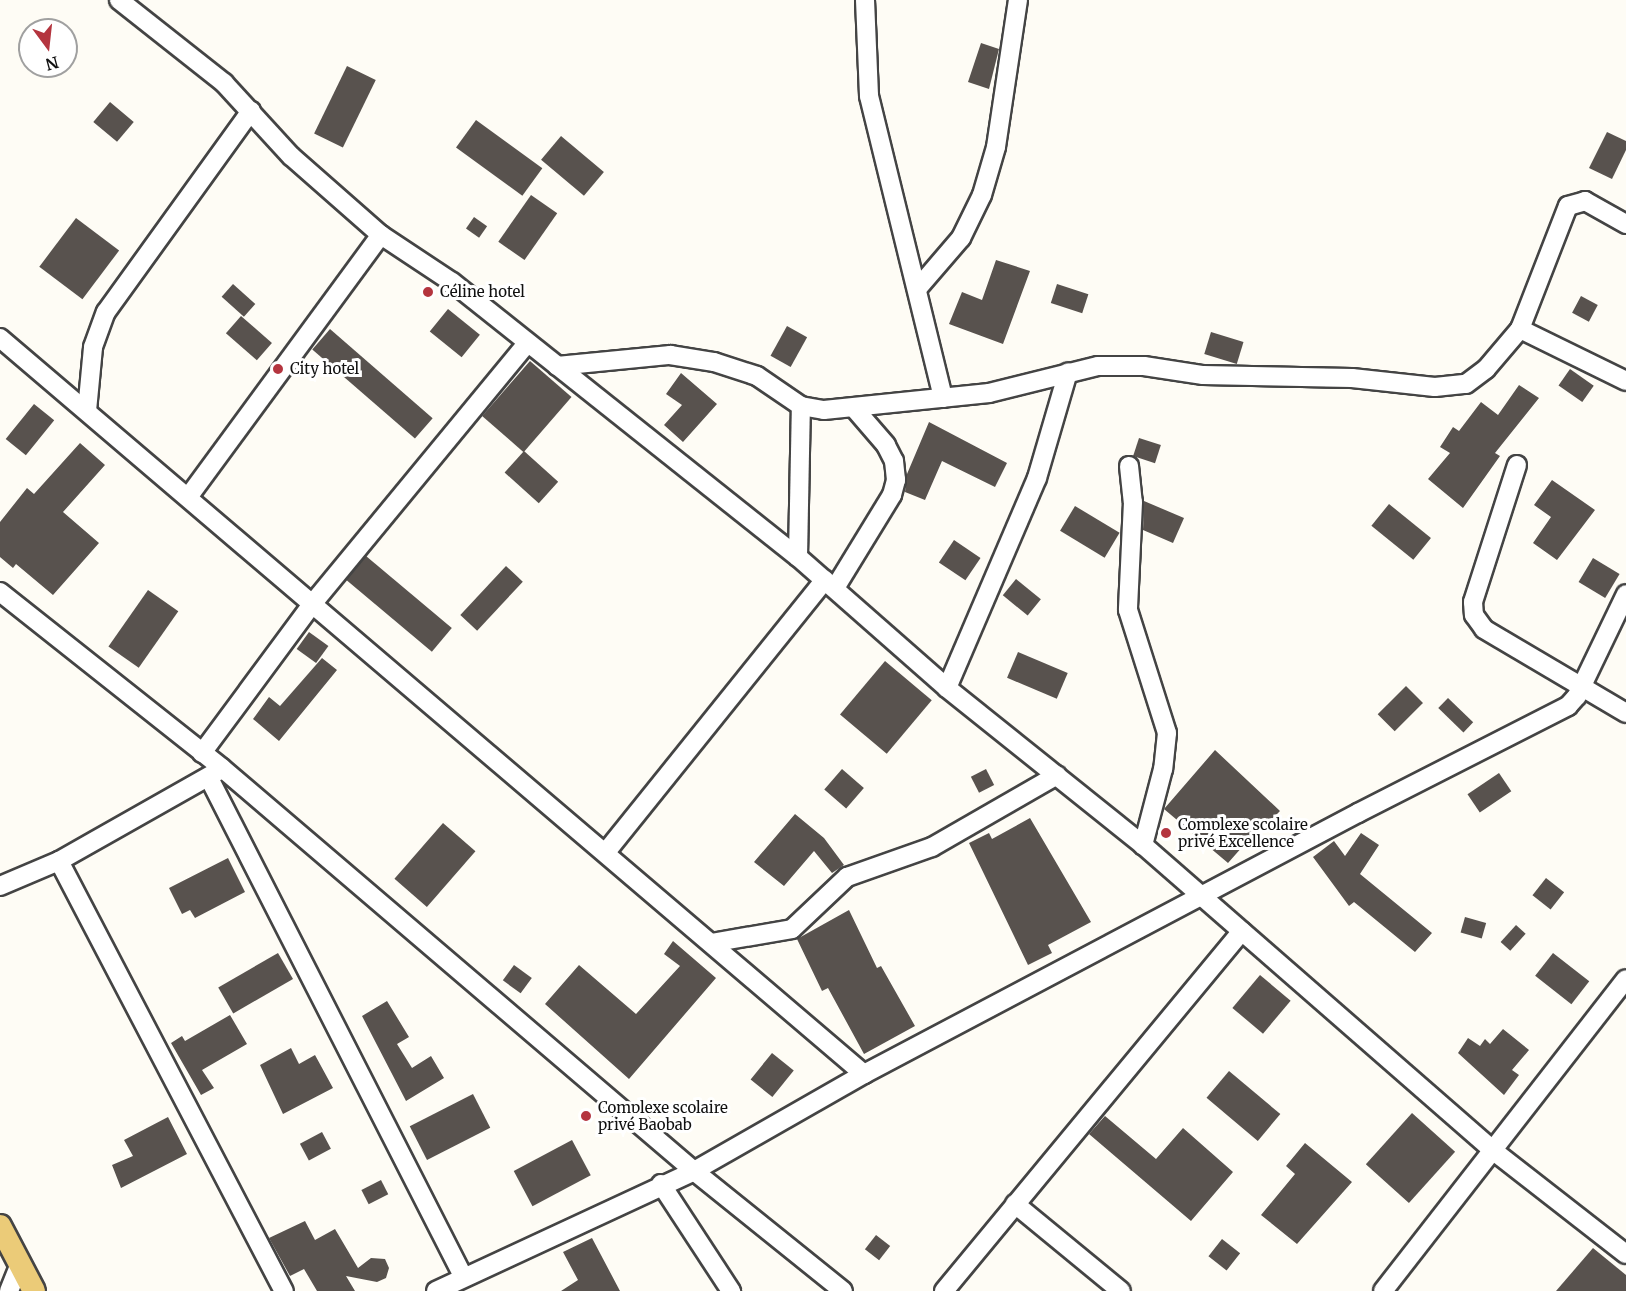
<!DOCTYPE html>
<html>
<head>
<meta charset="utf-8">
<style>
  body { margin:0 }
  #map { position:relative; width:1626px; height:1291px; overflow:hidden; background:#fefcf5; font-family:Merriweather,serif }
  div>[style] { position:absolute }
  .building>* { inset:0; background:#58524e; transform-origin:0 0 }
  .roads { filter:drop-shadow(2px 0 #444) drop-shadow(-2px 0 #444) drop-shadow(0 2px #444) drop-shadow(0 -2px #444) }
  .minor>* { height:18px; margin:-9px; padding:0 9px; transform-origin:9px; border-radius:9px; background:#fff }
  .major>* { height:22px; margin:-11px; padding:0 11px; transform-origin:11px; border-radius:11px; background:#ebcb78 }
  .dots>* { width:16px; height:16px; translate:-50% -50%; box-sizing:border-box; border:3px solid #fff; border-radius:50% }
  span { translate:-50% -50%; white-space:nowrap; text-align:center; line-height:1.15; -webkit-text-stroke:6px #fff; paint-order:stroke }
  .poi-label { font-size:15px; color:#111 }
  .left { translate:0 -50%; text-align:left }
  .north { position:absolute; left:18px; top:18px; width:60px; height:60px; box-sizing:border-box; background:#fff; border:2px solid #a0a0a0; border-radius:50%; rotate:165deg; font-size:16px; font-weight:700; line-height:24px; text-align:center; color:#111 }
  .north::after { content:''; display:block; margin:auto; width:21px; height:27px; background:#b4353f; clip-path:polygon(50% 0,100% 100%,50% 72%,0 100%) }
</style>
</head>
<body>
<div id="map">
  <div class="building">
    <i style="clip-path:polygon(981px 43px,999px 49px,989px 89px,968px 82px)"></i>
    <i style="left:347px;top:66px;width:32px;height:75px;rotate:26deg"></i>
    <i style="left:110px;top:102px;width:31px;height:26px;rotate:40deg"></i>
    <i style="left:476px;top:120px;width:82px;height:34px;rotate:36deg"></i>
    <i style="clip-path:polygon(1607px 132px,1626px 141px,1626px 150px,1612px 179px,1589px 168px)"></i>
    <i style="left:561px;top:136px;width:56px;height:31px;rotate:40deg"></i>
    <i style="left:531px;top:195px;width:32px;height:57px;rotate:35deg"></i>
    <i style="left:474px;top:217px;width:16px;height:14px;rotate:35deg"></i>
    <i style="left:76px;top:218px;width:54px;height:61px;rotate:37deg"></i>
    <i style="clip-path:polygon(996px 260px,1030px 271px,1003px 344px,949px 324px,962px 292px,982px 300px)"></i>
    <i style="left:233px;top:284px;width:30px;height:17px;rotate:42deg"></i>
    <i style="left:1057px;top:284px;width:33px;height:20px;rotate:18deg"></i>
    <i style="left:1581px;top:296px;width:19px;height:19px;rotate:28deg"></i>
    <i style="left:448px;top:309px;width:41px;height:29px;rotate:39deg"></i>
    <i style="left:241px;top:316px;width:41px;height:23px;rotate:41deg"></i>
    <i style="left:787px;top:326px;width:23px;height:34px;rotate:29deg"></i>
    <i style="left:330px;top:329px;width:136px;height:27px;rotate:41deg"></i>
    <i style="left:1211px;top:332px;width:34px;height:23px;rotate:17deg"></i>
    <i style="left:530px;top:361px;width:55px;height:73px;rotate:41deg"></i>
    <i style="left:1570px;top:369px;width:29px;height:20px;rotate:35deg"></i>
    <i style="clip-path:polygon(681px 373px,717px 404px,683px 442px,664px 425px,682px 405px,666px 394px)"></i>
    <i style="clip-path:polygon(1519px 385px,1539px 398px,1495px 453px,1500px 456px,1463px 508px,1428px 479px,1450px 453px,1440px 447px,1453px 427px,1459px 431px,1481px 402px,1498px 415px)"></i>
    <i style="left:34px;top:404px;width:26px;height:45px;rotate:39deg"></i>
    <i style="clip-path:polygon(929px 422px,1007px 463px,995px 487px,942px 461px,925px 500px,905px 492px,907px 474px)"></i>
    <i style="left:1139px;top:438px;width:23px;height:19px;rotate:18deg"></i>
    <i style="clip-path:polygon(80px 443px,105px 465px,63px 512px,99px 543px,53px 595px,16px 564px,13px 568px,0 557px,0 522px,27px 488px,34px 494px)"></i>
    <i style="left:524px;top:451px;width:46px;height:29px;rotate:42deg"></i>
    <i style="clip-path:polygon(1552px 480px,1595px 510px,1557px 560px,1533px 543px,1551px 517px,1534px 505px)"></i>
    <i style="clip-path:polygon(1144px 501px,1184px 518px,1173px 543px,1143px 530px)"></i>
    <i style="left:1389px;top:504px;width:54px;height:28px;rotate:39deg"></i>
    <i style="left:1075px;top:506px;width:52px;height:29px;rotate:31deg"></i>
    <i style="left:954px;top:540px;width:32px;height:27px;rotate:34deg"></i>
    <i style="left:366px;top:556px;width:112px;height:31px;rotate:40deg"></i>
    <i style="left:1593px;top:558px;width:31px;height:28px;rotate:31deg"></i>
    <i style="left:506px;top:566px;width:23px;height:67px;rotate:43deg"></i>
    <i style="left:1016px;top:579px;width:32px;height:21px;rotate:39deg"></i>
    <i style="left:148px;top:590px;width:37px;height:69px;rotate:35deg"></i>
    <i style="left:309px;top:632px;width:24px;height:21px;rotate:36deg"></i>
    <i style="left:1018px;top:652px;width:54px;height:28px;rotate:23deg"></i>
    <i style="clip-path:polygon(322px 658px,337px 670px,279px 741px,253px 719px,269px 697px,280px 706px)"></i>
    <i style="left:885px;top:661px;width:61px;height:70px;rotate:40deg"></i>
    <i style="left:1406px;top:686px;width:24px;height:40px;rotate:45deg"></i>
    <i style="left:1448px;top:698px;width:35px;height:14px;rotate:44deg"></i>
    <i style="clip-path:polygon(1215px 750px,1280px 811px,1261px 830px,1259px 828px,1228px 863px,1164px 809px)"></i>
    <i style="left:842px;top:769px;width:29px;height:27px;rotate:41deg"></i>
    <i style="left:986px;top:769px;width:18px;height:17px;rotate:63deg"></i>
    <i style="left:1499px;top:773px;width:22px;height:38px;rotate:56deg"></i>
    <i style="clip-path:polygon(795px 814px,824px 838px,844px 865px,832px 873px,814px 851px,784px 886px,754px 862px)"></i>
    <i style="clip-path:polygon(1030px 818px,1091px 922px,1048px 945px,1052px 953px,1028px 965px,969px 843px,989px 833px,992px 839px)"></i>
    <i style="left:443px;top:823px;width:43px;height:74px;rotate:41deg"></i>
    <i style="clip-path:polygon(1361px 833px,1379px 845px,1360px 874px,1432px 933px,1415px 952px,1354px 902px,1349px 906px,1313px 857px,1334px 841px,1345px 856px)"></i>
    <i style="clip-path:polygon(228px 858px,245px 892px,195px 918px,190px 910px,182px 914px,169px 888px)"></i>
    <i style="left:1546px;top:878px;width:23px;height:22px;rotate:38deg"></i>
    <i style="clip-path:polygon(849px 910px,877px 968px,881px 966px,915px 1026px,864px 1054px,828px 988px,822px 991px,797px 939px)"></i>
    <i style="left:1465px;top:917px;width:22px;height:16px;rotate:16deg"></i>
    <i style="left:1516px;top:925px;width:13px;height:23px;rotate:42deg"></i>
    <i style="clip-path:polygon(673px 941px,716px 978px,629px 1079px,545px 1004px,579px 965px,636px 1014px,680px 966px,664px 954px)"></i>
    <i style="left:278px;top:953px;width:30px;height:69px;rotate:60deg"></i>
    <i style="left:1553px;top:953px;width:46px;height:29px;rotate:38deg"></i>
    <i style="left:514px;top:965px;width:22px;height:19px;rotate:36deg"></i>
    <i style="left:1260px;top:975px;width:40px;height:43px;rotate:40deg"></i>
    <i style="clip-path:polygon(387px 1001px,409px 1037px,397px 1044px,412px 1068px,431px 1056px,444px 1078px,406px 1101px,362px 1016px)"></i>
    <i style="clip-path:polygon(230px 1015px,247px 1044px,202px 1070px,214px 1088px,201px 1095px,171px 1043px,182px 1036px,185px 1041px)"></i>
    <i style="clip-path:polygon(1503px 1029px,1529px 1050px,1512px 1070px,1519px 1075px,1504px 1095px,1458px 1053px,1468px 1038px,1480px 1046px,1485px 1039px,1490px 1044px)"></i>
    <i style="clip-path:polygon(291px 1048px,299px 1064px,315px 1055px,333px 1088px,283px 1114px,260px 1065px)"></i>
    <i style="left:772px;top:1053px;width:28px;height:34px;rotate:39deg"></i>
    <i style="left:1229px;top:1071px;width:67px;height:35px;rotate:40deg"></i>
    <i style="left:473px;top:1094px;width:38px;height:71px;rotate:63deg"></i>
    <i style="left:1412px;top:1113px;width:58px;height:69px;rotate:42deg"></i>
    <i style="clip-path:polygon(1105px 1116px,1156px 1159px,1183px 1128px,1233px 1172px,1191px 1221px,1089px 1134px)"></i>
    <i style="clip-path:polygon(168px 1117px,187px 1154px,121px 1188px,112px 1165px,133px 1156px,124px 1140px)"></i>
    <i style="left:322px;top:1132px;width:19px;height:25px;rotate:62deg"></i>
    <i style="left:572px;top:1140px;width:40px;height:66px;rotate:62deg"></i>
    <i style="clip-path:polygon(1305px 1143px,1352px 1182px,1297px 1244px,1261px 1215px,1295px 1174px,1286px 1166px)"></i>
    <i style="left:381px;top:1180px;width:16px;height:22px;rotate:63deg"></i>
    <i style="clip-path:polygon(305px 1221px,315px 1240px,335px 1229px,358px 1268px,371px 1258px,385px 1259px,389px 1268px,386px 1278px,377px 1282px,346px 1276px,355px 1291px,317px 1291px,304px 1269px,290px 1276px,269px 1238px)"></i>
    <i style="left:876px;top:1235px;width:18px;height:18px;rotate:38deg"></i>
    <i style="clip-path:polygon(592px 1238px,620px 1291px,561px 1291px,578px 1280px,563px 1252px)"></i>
    <i style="left:1222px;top:1239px;width:23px;height:22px;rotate:38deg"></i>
    <i style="clip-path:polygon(1593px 1248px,1626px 1275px,1626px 1291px,1556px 1291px)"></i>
  </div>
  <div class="roads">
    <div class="minor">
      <i style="left:119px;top:0;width:134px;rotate:38.3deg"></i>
      <i style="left:224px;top:83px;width:99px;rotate:47.5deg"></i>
      <i style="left:291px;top:156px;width:120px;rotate:41.3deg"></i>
      <i style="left:381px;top:235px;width:85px;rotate:33.5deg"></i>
      <i style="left:452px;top:282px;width:442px;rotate:38.5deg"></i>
      <i style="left:798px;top:557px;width:198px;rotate:41.3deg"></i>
      <i style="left:947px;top:688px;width:251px;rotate:38.7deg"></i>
      <i style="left:1143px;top:845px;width:462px;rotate:41.1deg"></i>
      <i style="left:1491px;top:1149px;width:171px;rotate:37.9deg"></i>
      <i style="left:865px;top:0;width:96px;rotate:87.6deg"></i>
      <i style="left:869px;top:96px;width:311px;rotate:76.2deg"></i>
      <i style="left:918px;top:288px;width:66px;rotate:-49.3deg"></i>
      <i style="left:961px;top:238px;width:48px;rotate:-64deg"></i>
      <i style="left:982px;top:195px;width:50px;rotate:-73.7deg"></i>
      <i style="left:996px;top:147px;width:149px;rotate:-81.5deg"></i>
      <i style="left:1520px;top:329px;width:118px;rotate:26.1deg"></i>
      <i style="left:0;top:338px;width:1135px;rotate:40.43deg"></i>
      <i style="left:557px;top:366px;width:114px;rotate:-5.6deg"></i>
      <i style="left:670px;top:355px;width:45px;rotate:9deg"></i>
      <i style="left:714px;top:362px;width:45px;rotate:18deg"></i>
      <i style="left:757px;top:376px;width:53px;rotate:34.3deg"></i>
      <i style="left:801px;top:406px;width:23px;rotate:10deg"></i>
      <i style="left:824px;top:410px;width:166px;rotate:-5.9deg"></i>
      <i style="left:989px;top:393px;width:112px;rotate:-13.9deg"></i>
      <i style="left:1098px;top:366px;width:46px"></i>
      <i style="left:1144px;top:366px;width:60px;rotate:8.7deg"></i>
      <i style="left:1203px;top:375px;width:149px;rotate:1.2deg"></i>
      <i style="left:1352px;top:378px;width:83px;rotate:6.2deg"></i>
      <i style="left:1435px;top:387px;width:31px;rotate:-6deg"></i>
      <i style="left:1466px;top:384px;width:25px;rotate:-37deg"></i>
      <i style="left:1486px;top:369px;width:52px;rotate:-49.6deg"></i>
      <i style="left:1520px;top:329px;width:132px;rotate:-68.7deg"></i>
      <i style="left:1568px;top:206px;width:18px;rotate:-16deg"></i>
      <i style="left:1585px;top:201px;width:47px;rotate:29.3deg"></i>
      <i style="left:87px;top:411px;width:64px;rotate:-84.6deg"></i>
      <i style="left:93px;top:347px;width:37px;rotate:-70deg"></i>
      <i style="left:106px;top:312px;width:248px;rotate:-54.2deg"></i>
      <i style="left:1517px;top:465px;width:144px;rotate:107.8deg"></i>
      <i style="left:1473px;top:602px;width:13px;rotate:86deg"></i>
      <i style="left:1474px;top:615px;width:17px;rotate:54deg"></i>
      <i style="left:1484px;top:629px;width:165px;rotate:30.6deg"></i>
      <i style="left:1129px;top:466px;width:36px;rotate:84deg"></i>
      <i style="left:1133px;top:502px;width:108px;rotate:92.7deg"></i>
      <i style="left:1128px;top:610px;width:129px;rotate:72.4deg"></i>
      <i style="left:1167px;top:733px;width:36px;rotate:96deg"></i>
      <i style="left:1163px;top:769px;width:79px;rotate:104.7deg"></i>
      <i style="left:189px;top:496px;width:324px;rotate:-53.7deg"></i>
      <i style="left:798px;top:557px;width:151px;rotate:-88.9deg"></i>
      <i style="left:835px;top:588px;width:109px;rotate:-58.5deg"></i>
      <i style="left:892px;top:495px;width:16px;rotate:-75deg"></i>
      <i style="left:896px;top:480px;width:19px;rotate:-96deg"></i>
      <i style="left:894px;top:461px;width:18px;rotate:-117deg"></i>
      <i style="left:886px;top:445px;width:49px;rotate:-130.9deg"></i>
      <i style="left:0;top:592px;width:283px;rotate:38.4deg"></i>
      <i style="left:222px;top:768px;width:621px;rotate:40.49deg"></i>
      <i style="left:694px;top:1171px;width:191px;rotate:38.8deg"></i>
      <i style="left:947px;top:688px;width:228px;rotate:-66.8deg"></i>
      <i style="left:1037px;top:478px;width:110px;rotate:-73.7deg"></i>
      <i style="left:202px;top:753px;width:187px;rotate:-53.5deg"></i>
      <i style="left:313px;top:603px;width:337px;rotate:-50.5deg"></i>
      <i style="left:209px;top:778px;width:559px;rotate:62.98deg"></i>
      <i style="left:606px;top:852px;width:349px;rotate:-51.2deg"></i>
      <i style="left:59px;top:861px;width:485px;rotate:62.4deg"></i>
      <i style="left:0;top:886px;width:64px;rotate:-23deg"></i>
      <i style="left:59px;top:861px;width:183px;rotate:-29.5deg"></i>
      <i style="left:711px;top:943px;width:82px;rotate:-9.8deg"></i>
      <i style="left:792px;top:929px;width:76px;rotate:-43.4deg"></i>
      <i style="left:847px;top:877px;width:90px;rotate:-19.4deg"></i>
      <i style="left:932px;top:847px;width:144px;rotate:-29.9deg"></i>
      <i style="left:661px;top:1184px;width:128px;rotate:56.8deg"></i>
      <i style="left:1015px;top:1204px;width:137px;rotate:39.4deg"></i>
      <i style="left:9px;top:1291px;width:29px;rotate:-68deg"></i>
      <i style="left:436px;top:1291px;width:285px;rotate:-24.9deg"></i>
      <i style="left:694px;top:1171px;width:196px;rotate:-29.7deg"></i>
      <i style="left:864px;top:1074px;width:559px;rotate:-27.85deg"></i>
      <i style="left:1358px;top:813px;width:236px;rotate:-27deg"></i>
      <i style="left:1568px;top:706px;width:13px;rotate:-48deg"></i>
      <i style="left:1577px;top:696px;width:113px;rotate:-64.3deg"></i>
      <i style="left:944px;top:1291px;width:467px;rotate:-50.4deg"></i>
      <i style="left:1383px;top:1291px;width:395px;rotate:-52.1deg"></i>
    </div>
    <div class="major">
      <i style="left:0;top:1226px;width:73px;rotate:62.4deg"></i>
    </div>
  </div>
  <div class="dots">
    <i style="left:428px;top:292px;background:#b4353f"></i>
    <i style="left:278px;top:369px;background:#b4353f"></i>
    <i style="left:1166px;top:833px;background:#b4353f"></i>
    <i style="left:586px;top:1116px;background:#b4353f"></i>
  </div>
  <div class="poi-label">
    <span class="left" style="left:440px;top:292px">Céline hotel</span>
    <span class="left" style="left:290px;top:369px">City hotel</span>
    <span class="left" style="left:1178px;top:833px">Complexe scolaire<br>privé Excellence</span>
    <span class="left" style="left:598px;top:1116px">Complexe scolaire<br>privé Baobab</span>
  </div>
  <div class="north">N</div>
</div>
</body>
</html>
